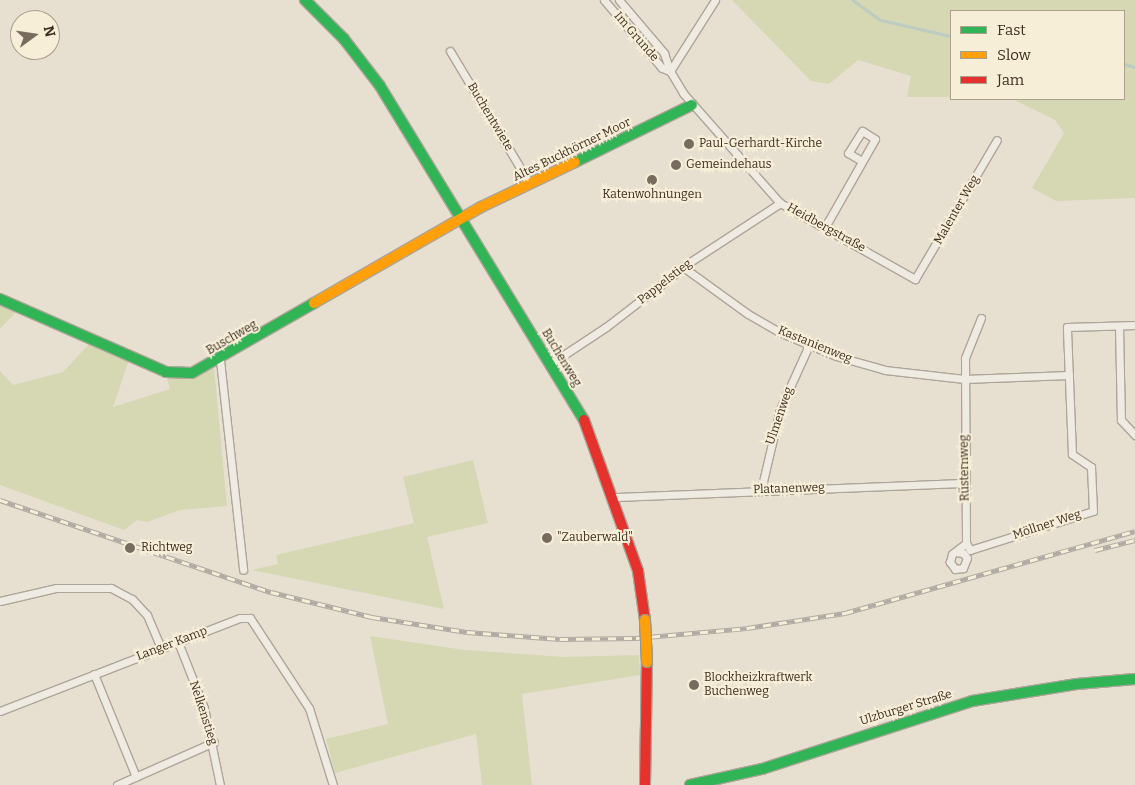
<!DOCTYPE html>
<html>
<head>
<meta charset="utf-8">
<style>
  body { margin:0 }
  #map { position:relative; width:1135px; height:785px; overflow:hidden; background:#e7e0d1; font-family:Bitter,serif }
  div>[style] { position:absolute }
  .green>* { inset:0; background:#d6d7b3 }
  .stream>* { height:2.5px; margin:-1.25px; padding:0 1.25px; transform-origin:1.25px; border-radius:1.25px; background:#bcccc2 }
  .roads { filter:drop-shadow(1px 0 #ada599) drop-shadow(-1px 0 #ada599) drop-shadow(0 1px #ada599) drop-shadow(0 -1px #ada599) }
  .street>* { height:7px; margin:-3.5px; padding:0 3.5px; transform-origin:3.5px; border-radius:3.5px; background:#efebe3 }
  .fast>* { height:10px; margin:-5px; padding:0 5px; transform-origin:5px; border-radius:5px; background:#30b455 }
  .slow>* { height:10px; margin:-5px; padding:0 5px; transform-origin:5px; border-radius:5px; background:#ff9f0a }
  .jam>* { height:10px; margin:-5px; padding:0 5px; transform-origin:5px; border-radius:5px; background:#e5322d }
  .rail>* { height:4.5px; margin-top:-2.25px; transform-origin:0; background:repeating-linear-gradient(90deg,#f7eed8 0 8px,#afaaa2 0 16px); box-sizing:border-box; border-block:1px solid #afaaa2 }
  .bridges { filter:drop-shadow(1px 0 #9c958a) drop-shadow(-1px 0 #9c958a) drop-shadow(0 1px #9c958a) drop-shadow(0 -1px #9c958a) }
  .slow-bridge>* { height:10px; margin:-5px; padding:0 5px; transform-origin:5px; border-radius:5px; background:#ff9f0a }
  .dots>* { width:14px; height:14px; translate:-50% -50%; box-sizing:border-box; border:2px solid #f7eed8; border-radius:50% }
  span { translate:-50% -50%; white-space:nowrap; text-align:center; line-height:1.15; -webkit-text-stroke:4px #f7eed8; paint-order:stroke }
  .street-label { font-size:12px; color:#3d2e20 }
  .poi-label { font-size:12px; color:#3d2e20 }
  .left { translate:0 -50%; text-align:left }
  .legend { position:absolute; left:950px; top:10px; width:175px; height:90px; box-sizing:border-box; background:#f7eed8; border:1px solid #ada18e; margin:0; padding:6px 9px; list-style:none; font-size:15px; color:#3d2e20 }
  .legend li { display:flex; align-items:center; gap:10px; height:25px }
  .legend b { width:25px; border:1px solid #ada18e }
  .north { position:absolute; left:10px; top:10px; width:50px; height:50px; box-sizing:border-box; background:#f7eed8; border:1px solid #ada18e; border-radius:50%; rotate:76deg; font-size:14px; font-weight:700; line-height:20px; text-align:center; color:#3d2e20 }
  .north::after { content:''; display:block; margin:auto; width:18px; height:22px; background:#786c5e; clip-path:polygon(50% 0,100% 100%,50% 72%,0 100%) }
</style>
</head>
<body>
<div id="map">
  <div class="green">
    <i style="clip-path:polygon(732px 0,1135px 0,1135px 198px,1056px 201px,1032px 188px,1064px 133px,1055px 120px,1012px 99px,1124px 99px,1124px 11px,951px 11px,951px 97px,907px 97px,911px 76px,858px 60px,829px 84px,811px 81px)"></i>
    <i style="clip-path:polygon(0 304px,17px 311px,0 329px)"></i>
    <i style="clip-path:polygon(90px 343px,129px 360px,113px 407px,170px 389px,166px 375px,193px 376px,214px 368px,227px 506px,180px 510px,147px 522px,137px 520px,124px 530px,0 485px,0 371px,13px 385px,63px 372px)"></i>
    <i style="clip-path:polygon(473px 460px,488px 523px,427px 537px,444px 609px,252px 570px,278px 564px,276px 555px,414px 523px,403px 477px)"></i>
    <i style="clip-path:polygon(370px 636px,465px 650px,564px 657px,639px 655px,640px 675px,522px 694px,532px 785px,482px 785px,476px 734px,335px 773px,326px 739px,388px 724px)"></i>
  </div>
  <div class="stream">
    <i style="left:853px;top:0;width:34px;rotate:36deg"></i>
    <i style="left:881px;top:20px;width:72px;rotate:12.9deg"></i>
    <i style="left:1124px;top:64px;width:11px;rotate:15deg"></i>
  </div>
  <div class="roads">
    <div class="street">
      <i style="left:604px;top:0;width:89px;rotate:49.5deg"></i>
      <i style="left:662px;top:68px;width:9px;rotate:21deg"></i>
      <i style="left:670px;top:71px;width:84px;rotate:-57.6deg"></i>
      <i style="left:619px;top:0;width:70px;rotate:49.7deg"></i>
      <i style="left:664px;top:53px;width:19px;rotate:72deg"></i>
      <i style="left:670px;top:71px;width:26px;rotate:59deg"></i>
      <i style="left:683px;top:93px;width:147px;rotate:48.6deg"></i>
      <i style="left:780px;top:203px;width:155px;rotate:29.4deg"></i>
      <i style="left:915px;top:279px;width:161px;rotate:-59.5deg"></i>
      <i style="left:450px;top:51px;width:155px;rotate:59deg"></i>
      <i style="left:825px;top:227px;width:101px;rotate:-60.4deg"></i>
      <i style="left:875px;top:139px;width:15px;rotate:-148deg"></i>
      <i style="left:862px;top:131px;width:26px;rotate:122deg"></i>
      <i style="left:848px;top:153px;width:16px;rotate:30deg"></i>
      <i style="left:683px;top:267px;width:80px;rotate:35.9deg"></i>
      <i style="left:748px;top:314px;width:36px;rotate:30deg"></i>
      <i style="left:779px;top:332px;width:62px;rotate:22.8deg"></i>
      <i style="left:836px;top:356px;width:51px;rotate:15.9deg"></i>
      <i style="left:885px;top:370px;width:80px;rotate:6.5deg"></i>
      <i style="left:964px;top:379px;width:105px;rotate:-2.2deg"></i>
      <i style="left:1119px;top:326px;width:94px;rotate:88.8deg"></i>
      <i style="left:1121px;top:420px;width:21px;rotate:47deg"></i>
      <i style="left:220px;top:360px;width:211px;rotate:83.7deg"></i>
      <i style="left:550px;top:364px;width:67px;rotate:-33.5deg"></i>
      <i style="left:606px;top:327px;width:106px;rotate:-37.7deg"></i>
      <i style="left:690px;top:262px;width:108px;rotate:-33.2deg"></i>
      <i style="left:761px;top:490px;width:83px;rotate:-76.8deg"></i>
      <i style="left:780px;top:409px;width:70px;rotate:-65.6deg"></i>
      <i style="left:614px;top:497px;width:351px;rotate:-2.3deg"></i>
      <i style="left:966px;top:543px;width:8px;rotate:60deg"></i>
      <i style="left:970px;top:550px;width:129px;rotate:-17.6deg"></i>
      <i style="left:1093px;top:511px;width:44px;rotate:-92.6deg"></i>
      <i style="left:1091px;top:467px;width:23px;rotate:-146deg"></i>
      <i style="left:1072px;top:454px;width:127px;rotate:-92.3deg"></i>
      <i style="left:1067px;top:327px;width:68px;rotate:-1.7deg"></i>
      <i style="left:955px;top:552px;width:8px;rotate:7deg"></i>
      <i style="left:963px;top:553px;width:6px;rotate:51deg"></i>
      <i style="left:967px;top:558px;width:11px;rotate:112deg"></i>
      <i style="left:963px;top:568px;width:8px;rotate:173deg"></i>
      <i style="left:955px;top:569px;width:9px;rotate:-126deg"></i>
      <i style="left:950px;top:562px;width:8px;rotate:-76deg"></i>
      <i style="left:952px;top:554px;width:18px;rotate:-38deg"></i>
      <i style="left:966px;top:543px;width:185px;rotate:-90.3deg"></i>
      <i style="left:965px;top:358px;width:43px;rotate:-68.2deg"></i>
      <i style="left:0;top:601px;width:57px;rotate:-13.1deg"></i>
      <i style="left:56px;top:588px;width:55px"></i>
      <i style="left:111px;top:588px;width:24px;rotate:28deg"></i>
      <i style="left:132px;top:599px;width:22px;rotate:47deg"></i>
      <i style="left:147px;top:615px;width:36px;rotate:67deg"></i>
      <i style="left:178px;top:642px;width:71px;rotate:68.5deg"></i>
      <i style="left:204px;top:708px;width:79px;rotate:78.3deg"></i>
      <i style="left:94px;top:674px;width:111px;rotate:67.8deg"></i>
      <i style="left:0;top:711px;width:257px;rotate:-21.2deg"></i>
      <i style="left:240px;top:618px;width:10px"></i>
      <i style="left:250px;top:618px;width:108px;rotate:56.8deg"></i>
      <i style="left:309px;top:708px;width:81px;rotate:72.7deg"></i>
      <i style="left:117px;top:785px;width:106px;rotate:-23.9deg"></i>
    </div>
    <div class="fast">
      <i style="left:305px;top:0;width:55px;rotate:45deg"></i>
      <i style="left:344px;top:39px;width:59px;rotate:52.5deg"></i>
      <i style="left:380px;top:86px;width:391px;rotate:58.6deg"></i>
      <i style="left:575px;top:162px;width:130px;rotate:-26deg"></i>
      <i style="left:0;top:299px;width:181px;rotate:23.7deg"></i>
      <i style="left:166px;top:372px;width:26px;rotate:2deg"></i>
      <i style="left:192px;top:373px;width:141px;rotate:-29.8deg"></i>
      <i style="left:690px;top:785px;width:74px;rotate:-12.5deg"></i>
      <i style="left:762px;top:769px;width:221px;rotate:-17.9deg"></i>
      <i style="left:972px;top:701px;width:106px;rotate:-9.2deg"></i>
      <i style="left:1077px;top:684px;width:58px;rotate:-4.9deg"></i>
    </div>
    <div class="slow">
      <i style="left:314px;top:303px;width:193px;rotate:-29.9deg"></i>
      <i style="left:481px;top:207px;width:104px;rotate:-25.6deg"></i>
    </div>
    <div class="jam">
      <i style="left:584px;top:420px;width:160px;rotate:70.3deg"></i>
      <i style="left:638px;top:571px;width:49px;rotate:81.9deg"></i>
      <i style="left:645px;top:785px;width:123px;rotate:-89.1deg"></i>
    </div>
  </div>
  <div class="rail">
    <i style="left:0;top:500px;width:286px;rotate:18.8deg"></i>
    <i style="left:271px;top:592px;width:104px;rotate:13.9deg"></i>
    <i style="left:372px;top:617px;width:96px;rotate:9deg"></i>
    <i style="left:467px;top:632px;width:93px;rotate:4.3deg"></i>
    <i style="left:560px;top:639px;width:76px;rotate:-0.8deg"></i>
    <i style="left:636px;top:638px;width:111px;rotate:-5.1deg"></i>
    <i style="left:747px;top:628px;width:99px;rotate:-8.7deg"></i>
    <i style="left:845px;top:613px;width:301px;rotate:-15.8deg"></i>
    <i style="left:1095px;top:550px;width:41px;rotate:-14deg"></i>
  </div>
  <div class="bridges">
    <div class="slow-bridge">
      <i style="left:645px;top:620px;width:42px;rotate:87.3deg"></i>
    </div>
  </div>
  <div class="dots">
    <i style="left:689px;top:144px;background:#786c5e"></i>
    <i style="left:676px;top:165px;background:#786c5e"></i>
    <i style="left:652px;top:180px;background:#786c5e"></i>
    <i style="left:547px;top:538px;background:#786c5e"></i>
    <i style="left:130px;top:548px;background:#786c5e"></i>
    <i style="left:694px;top:685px;background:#786c5e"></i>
  </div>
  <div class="street-label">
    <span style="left:636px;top:37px;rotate:49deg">Im Grunde</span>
    <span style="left:490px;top:117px;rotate:59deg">Buchentwiete</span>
    <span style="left:572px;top:150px;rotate:-26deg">Altes Buckhörner Moor</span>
    <span style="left:957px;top:210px;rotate:-60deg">Malenter Weg</span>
    <span style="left:826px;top:228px;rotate:29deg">Heidbergstraße</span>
    <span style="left:665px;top:282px;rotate:-38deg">Pappelstieg</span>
    <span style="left:232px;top:338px;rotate:-30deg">Buschweg</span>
    <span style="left:815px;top:345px;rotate:22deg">Kastanienweg</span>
    <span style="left:561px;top:358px;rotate:59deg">Buchenweg</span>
    <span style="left:780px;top:416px;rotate:-71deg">Ulmenweg</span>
    <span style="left:965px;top:468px;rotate:-91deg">Rüsternweg</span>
    <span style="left:789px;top:489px;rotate:-2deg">Platanenweg</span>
    <span style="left:1047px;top:525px;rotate:-18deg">Möllner Weg</span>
    <span style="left:172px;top:644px;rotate:-21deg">Langer Kamp</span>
    <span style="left:906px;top:708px;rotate:-17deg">Ulzburger Straße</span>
    <span style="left:203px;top:713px;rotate:72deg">Nelkenstieg</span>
  </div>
  <div class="poi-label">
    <span class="left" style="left:699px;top:144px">Paul-Gerhardt-Kirche</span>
    <span class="left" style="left:686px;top:165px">Gemeindehaus</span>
    <span style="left:652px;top:195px">Katenwohnungen</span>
    <span class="left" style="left:557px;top:538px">"Zauberwald"</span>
    <span class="left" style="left:141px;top:548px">Richtweg</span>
    <span class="left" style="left:704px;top:685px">Blockheizkraftwerk<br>Buchenweg</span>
  </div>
  <ul class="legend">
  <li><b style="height:6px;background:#30b455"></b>Fast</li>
  <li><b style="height:6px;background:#ff9f0a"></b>Slow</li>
  <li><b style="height:6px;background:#e5322d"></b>Jam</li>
  </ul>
  <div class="north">N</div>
</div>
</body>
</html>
